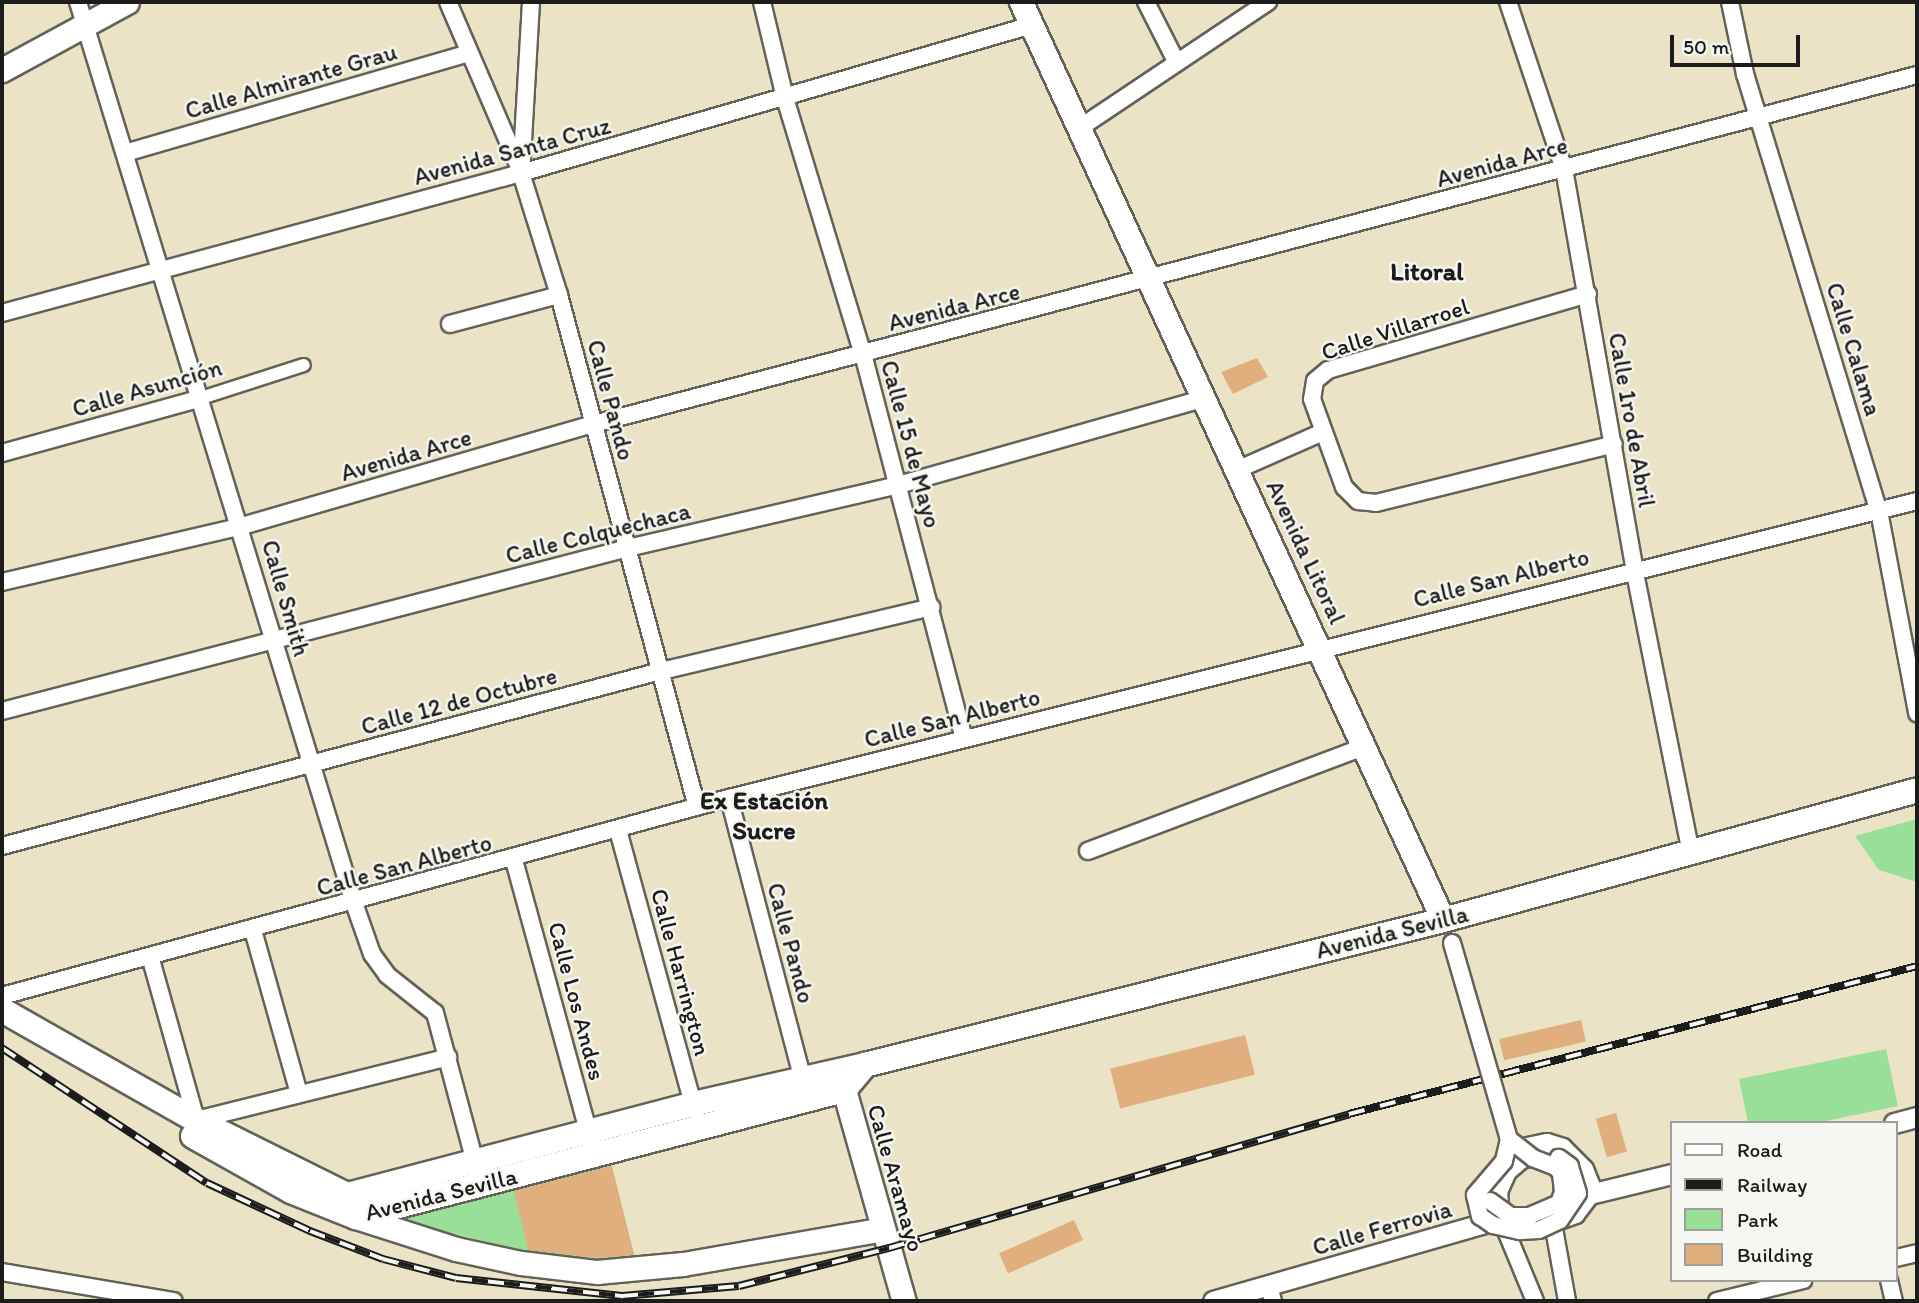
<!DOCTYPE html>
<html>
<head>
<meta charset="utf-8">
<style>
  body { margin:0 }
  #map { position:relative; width:1919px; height:1303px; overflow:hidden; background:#ebe3c5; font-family:Itim,sans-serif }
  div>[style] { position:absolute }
  .green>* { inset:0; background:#9adf98 }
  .building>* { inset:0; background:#e0af7d; transform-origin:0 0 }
  .roads { filter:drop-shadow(2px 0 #646257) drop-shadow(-2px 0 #646257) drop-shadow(0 2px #646257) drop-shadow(0 -2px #646257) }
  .pedestrian>* { height:12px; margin:-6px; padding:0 6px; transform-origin:6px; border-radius:6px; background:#fff }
  .minor>* { height:16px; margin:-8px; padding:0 8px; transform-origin:8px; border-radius:8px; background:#fff }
  .tertiary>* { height:19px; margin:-9.5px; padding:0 9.5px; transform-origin:9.5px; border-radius:9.5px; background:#fff }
  .secondary>* { height:23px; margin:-11.5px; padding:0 11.5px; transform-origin:11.5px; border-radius:11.5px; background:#fff }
  .primary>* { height:24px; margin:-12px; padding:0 12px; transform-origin:12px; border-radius:12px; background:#fff }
  .rail>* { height:8px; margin-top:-4px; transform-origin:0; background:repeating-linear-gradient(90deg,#f6f6f2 0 16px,#1c1c1c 0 32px); box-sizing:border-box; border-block:2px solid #1c1c1c }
  .bridges { filter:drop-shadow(2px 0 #646257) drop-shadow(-2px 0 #646257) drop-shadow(0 2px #646257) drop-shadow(0 -2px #646257) }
  .minor-bridge>* { height:16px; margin:-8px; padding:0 8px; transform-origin:8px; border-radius:8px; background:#fff }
  span { translate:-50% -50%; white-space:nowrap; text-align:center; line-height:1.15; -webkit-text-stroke:5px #f6f6f2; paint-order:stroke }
  .street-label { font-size:24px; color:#1c1c1c }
  .neighbourhood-label { font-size:26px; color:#1c1c1c; font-weight:700 }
  .frame { position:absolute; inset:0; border:4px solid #1c1c1c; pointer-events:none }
  .legend { position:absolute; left:1670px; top:1121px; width:228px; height:161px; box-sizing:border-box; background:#f6f6f2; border:2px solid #9f9f9c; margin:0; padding:9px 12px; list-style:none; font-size:21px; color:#1c1c1c }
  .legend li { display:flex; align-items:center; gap:14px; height:35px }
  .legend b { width:35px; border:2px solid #9f9f9c }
  .scale { position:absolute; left:1670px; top:35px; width:130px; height:32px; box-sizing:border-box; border:4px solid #1c1c1c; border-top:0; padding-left:9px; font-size:21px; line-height:24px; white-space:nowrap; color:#1c1c1c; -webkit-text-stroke:5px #f6f6f2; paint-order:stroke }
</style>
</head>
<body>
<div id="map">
  <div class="green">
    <i style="clip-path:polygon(1917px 819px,1917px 882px,1879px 870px,1855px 836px)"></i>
    <i style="clip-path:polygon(1886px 1049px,1898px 1106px,1816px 1123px,1748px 1123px,1739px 1079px)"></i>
    <i style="clip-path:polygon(611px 1165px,635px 1258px,572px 1261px,392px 1220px)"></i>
  </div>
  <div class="building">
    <i style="clip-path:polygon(1257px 358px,1268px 377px,1233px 394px,1221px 372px)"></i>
    <i style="left:1581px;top:1020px;width:22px;height:84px;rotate:77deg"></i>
    <i style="left:1245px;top:1035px;width:41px;height:139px;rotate:76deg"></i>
    <i style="left:1616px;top:1113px;width:40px;height:21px;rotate:74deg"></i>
    <i style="clip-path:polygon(612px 1166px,634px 1255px,597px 1258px,528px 1250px,514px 1191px)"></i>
    <i style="left:1074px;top:1220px;width:22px;height:82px;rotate:66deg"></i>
  </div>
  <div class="roads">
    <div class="pedestrian">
      <i style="left:198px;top:399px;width:111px;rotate:-17.8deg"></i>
    </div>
    <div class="minor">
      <i style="left:78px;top:2px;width:939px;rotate:72.97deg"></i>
      <i style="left:353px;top:900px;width:57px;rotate:70.6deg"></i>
      <i style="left:372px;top:954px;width:26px;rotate:54deg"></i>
      <i style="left:387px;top:975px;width:61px;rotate:38.4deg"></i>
      <i style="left:435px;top:1013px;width:163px;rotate:75deg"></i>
      <i style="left:448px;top:2px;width:180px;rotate:66.7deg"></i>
      <i style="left:531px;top:2px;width:171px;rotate:93.3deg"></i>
      <i style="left:521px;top:173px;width:128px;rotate:72.7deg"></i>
      <i style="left:559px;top:295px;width:530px;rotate:74.92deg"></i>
      <i style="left:762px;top:2px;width:99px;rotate:76.5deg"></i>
      <i style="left:785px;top:98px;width:268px;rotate:73.1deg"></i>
      <i style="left:863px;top:354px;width:397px;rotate:75.3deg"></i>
      <i style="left:1146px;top:2px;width:68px;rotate:63.1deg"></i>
      <i style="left:1508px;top:2px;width:176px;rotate:71.5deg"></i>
      <i style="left:1564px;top:169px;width:405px;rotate:80deg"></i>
      <i style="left:1634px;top:568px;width:290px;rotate:78.7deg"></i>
      <i style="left:1730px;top:2px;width:74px;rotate:78.2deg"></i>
      <i style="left:1745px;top:74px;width:457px;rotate:73deg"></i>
      <i style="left:1879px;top:511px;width:206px;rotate:79.3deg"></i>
      <i style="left:1078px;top:129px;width:229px;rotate:-33.8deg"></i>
      <i style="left:125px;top:153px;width:358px;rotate:-16.2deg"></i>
      <i style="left:1588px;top:294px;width:271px;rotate:163.7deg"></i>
      <i style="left:1328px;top:370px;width:17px;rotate:140deg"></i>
      <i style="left:1315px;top:381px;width:18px;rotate:99deg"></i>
      <i style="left:1312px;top:399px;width:94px;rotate:70deg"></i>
      <i style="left:1344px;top:487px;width:20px;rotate:45deg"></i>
      <i style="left:1358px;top:501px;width:18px;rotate:6deg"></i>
      <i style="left:1376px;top:503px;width:245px;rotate:-13.9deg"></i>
      <i style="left:2px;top:313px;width:538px;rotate:-15.1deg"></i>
      <i style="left:521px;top:173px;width:532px;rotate:-16.15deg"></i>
      <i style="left:450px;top:324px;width:113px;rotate:-14.9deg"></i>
      <i style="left:2px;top:453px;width:203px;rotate:-15.4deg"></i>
      <i style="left:1239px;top:469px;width:92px;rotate:-23.8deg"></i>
      <i style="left:2px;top:582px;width:246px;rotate:-13.1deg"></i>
      <i style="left:242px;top:526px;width:366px;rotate:-16.2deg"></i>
      <i style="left:594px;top:424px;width:1368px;rotate:-14.78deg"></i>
      <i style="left:2px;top:711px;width:647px;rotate:-14.59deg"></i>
      <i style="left:628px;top:548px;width:277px;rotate:-13.1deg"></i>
      <i style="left:898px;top:485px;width:319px;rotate:-15.8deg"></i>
      <i style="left:729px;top:798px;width:299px;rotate:75.3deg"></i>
      <i style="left:618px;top:830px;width:291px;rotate:74.7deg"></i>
      <i style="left:2px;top:846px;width:678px;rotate:-14.88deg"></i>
      <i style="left:657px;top:672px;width:282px;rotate:-13.3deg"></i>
      <i style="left:1088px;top:851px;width:297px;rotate:-20.7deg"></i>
      <i style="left:514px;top:860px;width:291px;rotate:74.7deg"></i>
      <i style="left:253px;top:930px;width:170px;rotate:74.3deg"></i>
      <i style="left:150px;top:956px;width:170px;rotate:74.3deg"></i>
      <i style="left:196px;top:1120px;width:260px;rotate:-14deg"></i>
      <i style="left:2px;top:996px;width:753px;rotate:-15.24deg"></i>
      <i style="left:729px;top:798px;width:1225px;rotate:-14.04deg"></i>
      <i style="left:1509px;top:1150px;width:39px;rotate:-12deg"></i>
      <i style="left:1547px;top:1142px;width:17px;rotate:17deg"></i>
      <i style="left:1563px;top:1147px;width:31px;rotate:45deg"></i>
      <i style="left:1585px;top:1169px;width:24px;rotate:68deg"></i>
      <i style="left:1594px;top:1191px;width:30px;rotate:127deg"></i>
      <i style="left:1576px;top:1215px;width:27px;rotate:160deg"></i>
      <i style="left:1553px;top:1223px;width:79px;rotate:79.8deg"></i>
      <i style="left:1896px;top:1258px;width:22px;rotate:-13deg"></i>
      <i style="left:2px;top:1272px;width:174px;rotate:9.6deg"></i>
      <i style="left:1889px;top:1280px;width:22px;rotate:77deg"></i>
      <i style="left:1269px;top:1286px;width:16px;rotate:75deg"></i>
      <i style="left:1535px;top:1301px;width:89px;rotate:-112.5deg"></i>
      <i style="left:1501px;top:1219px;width:27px;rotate:-94deg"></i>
      <i style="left:1499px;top:1192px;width:22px;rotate:-66deg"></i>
      <i style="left:1508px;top:1172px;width:18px;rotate:-41deg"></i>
      <i style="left:1522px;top:1160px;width:22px;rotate:-16deg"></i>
      <i style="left:1543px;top:1154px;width:16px;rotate:14deg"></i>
      <i style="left:1717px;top:1301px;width:89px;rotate:-13.6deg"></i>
    </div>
    <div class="tertiary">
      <i style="left:1894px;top:1123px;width:24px;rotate:-15deg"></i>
      <i style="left:1561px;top:1201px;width:114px;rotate:-13.7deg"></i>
      <i style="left:1213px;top:1301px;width:304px;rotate:-16deg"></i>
    </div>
    <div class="secondary">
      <i style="left:1021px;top:2px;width:1010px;rotate:65.31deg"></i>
      <i style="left:2px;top:70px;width:142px;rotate:-28.5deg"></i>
      <i style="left:839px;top:1072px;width:238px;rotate:74.2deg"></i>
      <i style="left:356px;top:1217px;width:105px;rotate:17.7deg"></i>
      <i style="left:456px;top:1249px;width:66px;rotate:12.2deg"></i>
      <i style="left:521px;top:1263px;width:77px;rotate:6.8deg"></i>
      <i style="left:597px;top:1272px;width:86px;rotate:-5.3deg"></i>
      <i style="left:683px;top:1264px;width:203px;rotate:-9.9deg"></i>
    </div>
    <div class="primary">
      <i style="left:2px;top:1010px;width:223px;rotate:29.6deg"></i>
      <i style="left:196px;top:1120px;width:169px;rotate:26.4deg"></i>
      <i style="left:347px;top:1195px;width:358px;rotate:-14.7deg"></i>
      <i style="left:693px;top:1104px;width:176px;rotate:-12.8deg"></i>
      <i style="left:865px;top:1065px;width:596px;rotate:-14.08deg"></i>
      <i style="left:1443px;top:920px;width:492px;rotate:-15.3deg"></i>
      <i style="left:193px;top:1136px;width:112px;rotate:29.3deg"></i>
      <i style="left:291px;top:1191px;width:70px;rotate:21.8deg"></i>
      <i style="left:356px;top:1217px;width:504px;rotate:-14.59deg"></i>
      <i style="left:844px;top:1090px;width:33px;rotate:-50deg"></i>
    </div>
  </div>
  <div class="rail">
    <i style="left:2px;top:1048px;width:245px;rotate:33.4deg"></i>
    <i style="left:207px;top:1183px;width:114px;rotate:25deg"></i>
    <i style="left:310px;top:1231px;width:78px;rotate:21deg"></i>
    <i style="left:383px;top:1259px;width:75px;rotate:14.6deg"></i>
    <i style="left:456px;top:1278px;width:167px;rotate:6.2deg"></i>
    <i style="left:622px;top:1296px;width:117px;rotate:-4.9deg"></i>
    <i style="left:739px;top:1286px;width:155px;rotate:-14.2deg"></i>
    <i style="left:889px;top:1248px;width:479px;rotate:-16.2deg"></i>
    <i style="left:1349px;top:1114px;width:587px;rotate:-14.6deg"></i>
  </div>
  <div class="bridges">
    <div class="minor-bridge">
      <i style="left:1452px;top:943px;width:204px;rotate:73.8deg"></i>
      <i style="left:1509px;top:1139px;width:23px;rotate:103deg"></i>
      <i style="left:1504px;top:1161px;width:45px;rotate:130.5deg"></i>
      <i style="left:1475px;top:1195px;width:22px;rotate:77deg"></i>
      <i style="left:1480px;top:1216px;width:16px;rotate:35deg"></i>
      <i style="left:1493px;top:1225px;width:28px;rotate:13deg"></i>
      <i style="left:1520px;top:1231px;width:19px;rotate:-3deg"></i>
      <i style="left:1539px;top:1230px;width:23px;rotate:-25deg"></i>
      <i style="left:1560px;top:1220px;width:32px;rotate:-56deg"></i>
      <i style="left:1578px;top:1193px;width:28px;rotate:-107deg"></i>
      <i style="left:1570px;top:1166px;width:14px;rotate:-144deg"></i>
      <i style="left:1490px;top:1201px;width:26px;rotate:36deg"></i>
      <i style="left:1511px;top:1216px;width:18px"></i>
      <i style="left:1529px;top:1216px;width:33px;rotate:-23deg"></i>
      <i style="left:1559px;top:1203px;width:12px;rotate:-70deg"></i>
      <i style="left:1563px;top:1192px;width:19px;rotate:-96deg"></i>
      <i style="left:1561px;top:1173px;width:8px;rotate:-130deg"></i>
      <i style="left:1556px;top:1167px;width:25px;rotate:-159deg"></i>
      <i style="left:1533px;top:1158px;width:31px;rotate:-142deg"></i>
    </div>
  </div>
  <div class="street-label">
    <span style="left:291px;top:81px;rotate:-16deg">Calle Almirante Grau</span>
    <span style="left:512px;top:151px;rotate:-15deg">Avenida Santa Cruz</span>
    <span style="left:1502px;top:162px;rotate:-15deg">Avenida Arce</span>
    <span style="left:954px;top:307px;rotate:-14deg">Avenida Arce</span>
    <span style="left:1395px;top:329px;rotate:-18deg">Calle Villarroel</span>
    <span style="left:1854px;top:349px;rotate:73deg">Calle Calama</span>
    <span style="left:147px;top:388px;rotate:-16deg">Calle Asunción</span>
    <span style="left:611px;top:400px;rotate:75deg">Calle Pando</span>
    <span style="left:1632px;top:420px;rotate:80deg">Calle 1ro de Abril</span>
    <span style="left:911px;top:444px;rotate:75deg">Calle 15 de Mayo</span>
    <span style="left:406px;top:455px;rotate:-16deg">Avenida Arce</span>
    <span style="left:598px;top:533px;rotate:-14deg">Calle Colquechaca</span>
    <span style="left:1306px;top:552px;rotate:65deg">Avenida Litoral</span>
    <span style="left:1501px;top:578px;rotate:-14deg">Calle San Alberto</span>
    <span style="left:286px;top:598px;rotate:74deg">Calle Smith</span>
    <span style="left:459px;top:701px;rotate:-15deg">Calle 12 de Octubre</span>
    <span style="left:952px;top:718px;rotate:-14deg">Calle San Alberto</span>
    <span style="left:404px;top:865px;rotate:-15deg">Calle San Alberto</span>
    <span style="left:1392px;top:932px;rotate:-14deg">Avenida Sevilla</span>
    <span style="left:791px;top:943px;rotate:75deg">Calle Pando</span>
    <span style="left:681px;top:972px;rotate:75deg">Calle Harrington</span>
    <span style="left:577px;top:1001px;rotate:75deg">Calle Los Andes</span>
    <span style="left:896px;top:1178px;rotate:74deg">Calle Aramayo</span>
    <span style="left:441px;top:1194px;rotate:-14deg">Avenida Sevilla</span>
    <span style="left:1382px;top:1228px;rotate:-16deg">Calle Ferrovia</span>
  </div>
  <div class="neighbourhood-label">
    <span style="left:1427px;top:272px">Litoral</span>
    <span style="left:764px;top:816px">Ex Estación<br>Sucre</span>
  </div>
  <div class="frame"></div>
  <ul class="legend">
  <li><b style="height:9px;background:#fff"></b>Road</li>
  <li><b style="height:9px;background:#1c1c1c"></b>Railway</li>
  <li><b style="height:19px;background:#9adf98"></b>Park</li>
  <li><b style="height:19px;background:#e0af7d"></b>Building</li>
  </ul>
  <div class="scale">50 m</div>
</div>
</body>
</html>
